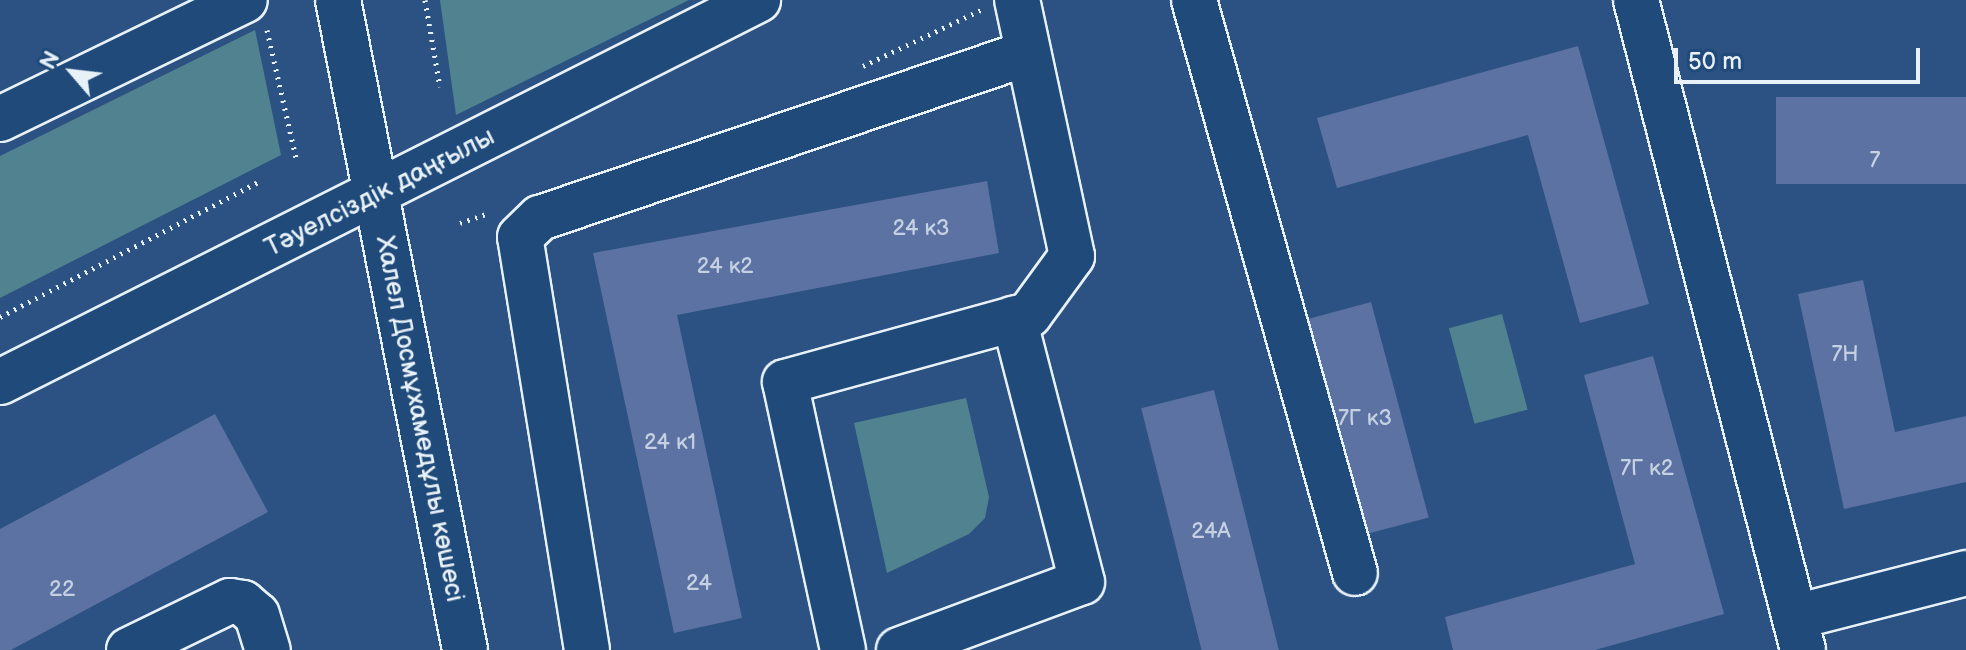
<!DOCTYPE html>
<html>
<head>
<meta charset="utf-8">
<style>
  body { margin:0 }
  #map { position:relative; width:1966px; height:650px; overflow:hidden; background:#2b5282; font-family:"Balsamiq Sans",sans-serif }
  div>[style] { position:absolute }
  .green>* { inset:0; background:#50838f; transform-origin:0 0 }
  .building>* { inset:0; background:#5b72a2; transform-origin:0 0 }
  .path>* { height:5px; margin-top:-2.5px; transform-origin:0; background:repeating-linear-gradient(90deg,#e8f1f8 0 2px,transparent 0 8px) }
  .roads { filter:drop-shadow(2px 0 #e8f1f8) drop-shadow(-2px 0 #e8f1f8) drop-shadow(0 2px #e8f1f8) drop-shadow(0 -2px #e8f1f8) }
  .minor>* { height:44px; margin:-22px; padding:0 22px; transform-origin:22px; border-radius:22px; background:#1f4a7a }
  span { translate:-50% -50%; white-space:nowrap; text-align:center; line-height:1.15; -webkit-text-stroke:8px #1f4a7a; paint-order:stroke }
  .number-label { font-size:22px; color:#c5d1e2 }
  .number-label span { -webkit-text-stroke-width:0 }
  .street-label { font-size:26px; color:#e8f1f8 }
  .north { position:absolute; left:32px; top:32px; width:80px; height:80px; -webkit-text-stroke:6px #1f4a7a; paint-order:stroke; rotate:298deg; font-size:22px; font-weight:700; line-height:32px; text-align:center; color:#e8f1f8 }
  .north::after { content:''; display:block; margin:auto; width:28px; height:36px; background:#e8f1f8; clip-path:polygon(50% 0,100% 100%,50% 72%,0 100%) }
  .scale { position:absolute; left:1674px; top:48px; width:246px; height:36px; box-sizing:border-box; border:4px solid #e8f1f8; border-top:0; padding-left:10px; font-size:24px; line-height:28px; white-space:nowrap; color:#e8f1f8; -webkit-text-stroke:6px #1f4a7a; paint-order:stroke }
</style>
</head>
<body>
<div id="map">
  <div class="green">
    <i style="clip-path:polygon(440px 0,689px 0,456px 115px)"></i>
    <i style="clip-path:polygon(255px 30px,281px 155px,0 298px,0 156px)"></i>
    <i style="left:1502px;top:314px;width:99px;height:55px;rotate:75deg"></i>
    <i style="clip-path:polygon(966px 398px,989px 497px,985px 518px,969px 534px,887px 573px,854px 423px)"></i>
  </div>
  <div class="building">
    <i style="clip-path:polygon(1578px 46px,1649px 304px,1580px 323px,1528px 135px,1337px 188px,1317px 118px)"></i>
    <i style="left:1966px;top:97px;width:87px;height:190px;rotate:90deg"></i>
    <i style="clip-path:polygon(987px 181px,999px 253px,677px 315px,742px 618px,674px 633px,593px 253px)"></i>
    <i style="clip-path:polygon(1863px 280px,1895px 432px,1966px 416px,1966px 482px,1844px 509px,1798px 294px)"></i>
    <i style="left:1371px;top:302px;width:223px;height:75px;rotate:75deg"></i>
    <i style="clip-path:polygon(1653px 356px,1724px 614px,1595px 650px,1453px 650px,1445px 617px,1635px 564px,1584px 375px)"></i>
    <i style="left:1214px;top:390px;width:268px;height:75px;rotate:76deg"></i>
    <i style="clip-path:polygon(215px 414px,268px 512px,11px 650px,0 650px,0 529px)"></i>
  </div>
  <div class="path">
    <i style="left:425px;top:0;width:88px;rotate:80.2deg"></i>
    <i style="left:267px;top:30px;width:135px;rotate:77.2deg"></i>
    <i style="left:863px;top:66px;width:131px;rotate:-25.4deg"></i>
    <i style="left:460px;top:223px;width:31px;rotate:-19deg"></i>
    <i style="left:0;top:317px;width:293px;rotate:-27.6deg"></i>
  </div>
  <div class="roads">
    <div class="minor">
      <i style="left:338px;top:0;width:662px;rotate:78.94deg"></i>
      <i style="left:1194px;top:0;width:595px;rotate:74.31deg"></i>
      <i style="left:1636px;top:0;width:671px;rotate:75.59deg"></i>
      <i style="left:0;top:119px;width:272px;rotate:-25.9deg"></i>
      <i style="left:0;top:382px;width:849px;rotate:-26.75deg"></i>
      <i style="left:1795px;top:617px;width:177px;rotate:-14.4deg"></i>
      <i style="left:129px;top:650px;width:112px;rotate:-25.9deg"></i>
      <i style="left:230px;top:601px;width:13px;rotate:9deg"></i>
      <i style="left:243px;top:603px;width:18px;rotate:41deg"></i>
      <i style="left:257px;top:615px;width:37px;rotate:73deg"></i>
      <i style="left:587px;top:650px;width:418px;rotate:-99.2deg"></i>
      <i style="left:520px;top:237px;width:28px;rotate:-44deg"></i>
      <i style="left:540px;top:218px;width:515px;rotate:-18.68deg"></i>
      <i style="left:843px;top:650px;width:274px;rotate:-102.2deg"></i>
      <i style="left:785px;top:382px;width:253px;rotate:-15.4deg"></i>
      <i style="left:1029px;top:315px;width:73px;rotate:-53.9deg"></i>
      <i style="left:1072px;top:256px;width:262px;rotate:-102.1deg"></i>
      <i style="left:899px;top:650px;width:195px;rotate:-20.4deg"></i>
      <i style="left:1082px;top:582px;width:272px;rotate:-104.5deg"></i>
    </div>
  </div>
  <div class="number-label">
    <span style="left:1875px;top:161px">7</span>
    <span style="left:921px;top:229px">24 к3</span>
    <span style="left:725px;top:267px">24 к2</span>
    <span style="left:1845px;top:355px">7Н</span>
    <span style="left:1365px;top:419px">7Г к3</span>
    <span style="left:670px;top:443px">24 к1</span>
    <span style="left:1647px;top:469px">7Г к2</span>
    <span style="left:1211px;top:532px">24А</span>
    <span style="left:699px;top:584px">24</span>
    <span style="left:62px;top:590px">22</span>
  </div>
  <div class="street-label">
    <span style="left:380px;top:193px;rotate:-27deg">Тәуелсіздік даңғылы</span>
    <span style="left:419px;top:419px;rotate:79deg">Халел Досмұхамедұлы көшесі</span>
  </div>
  <div class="north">N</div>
  <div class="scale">50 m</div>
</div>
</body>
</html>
